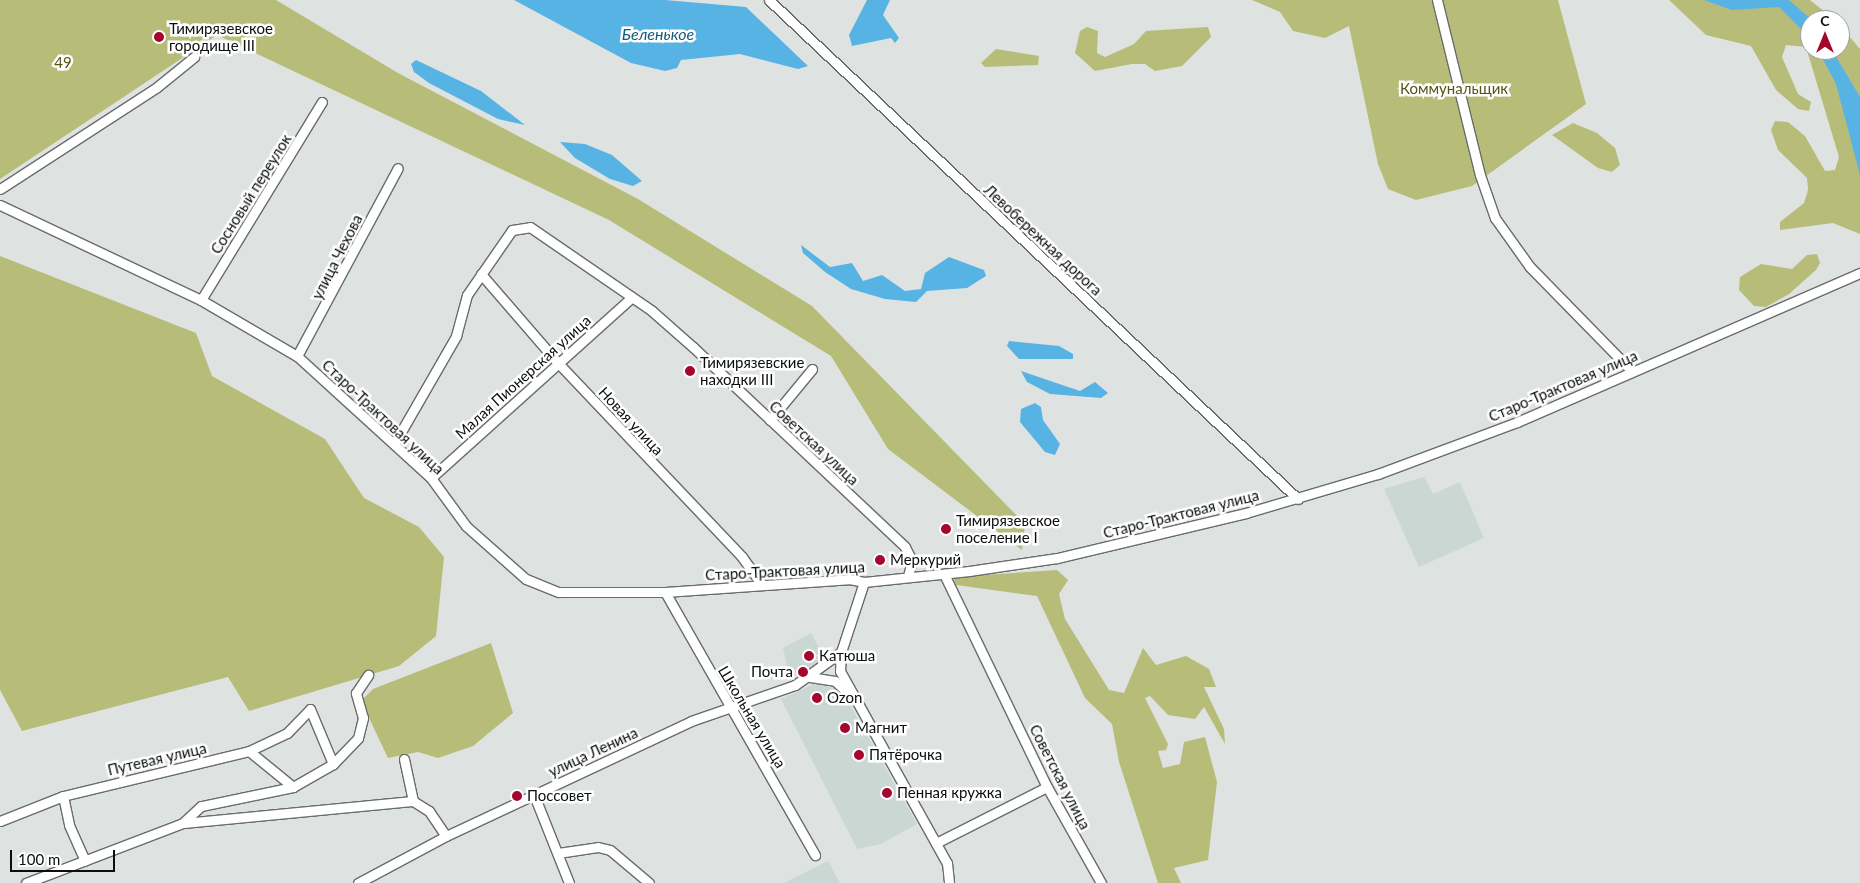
<!DOCTYPE html>
<html>
<head>
<meta charset="utf-8">
<style>
  body { margin:0 }
  #map { position:relative; width:1860px; height:883px; overflow:hidden; background:#dee3e1; font-family:Lato,sans-serif }
  div>[style] { position:absolute }
  .built>* { inset:0; background:#cad7d3 }
  .green>* { inset:0; background:#b8bc79 }
  .water>* { inset:0; background:#57b3e4 }
  .roads { filter:drop-shadow(1px 0 #686c6b) drop-shadow(-1px 0 #686c6b) drop-shadow(0 1px #686c6b) drop-shadow(0 -1px #686c6b) }
  .minor>* { height:9px; margin:-4.5px; padding:0 4.5px; transform-origin:4.5px; border-radius:4.5px; background:#fff }
  .dots>* { width:14px; height:14px; translate:-50% -50%; box-sizing:border-box; border:2px solid #fff; border-radius:50% }
  span { translate:-50% -50%; white-space:nowrap; text-align:center; line-height:1.15; -webkit-text-stroke:5px #fff; paint-order:stroke }
  .poi-label { font-size:15px; color:#0c0e0d }
  .left { translate:0 -50%; text-align:left }
  .right { translate:-100% -50%; text-align:right }
  .park-label { font-size:15px; color:#545615 }
  .street-label { font-size:15px; color:#0c0e0d }
  .water-label { font-size:16px; color:#145b7c; font-style:italic }
  .north { position:absolute; left:1800px; top:10px; width:50px; height:50px; box-sizing:border-box; background:#fff; border:1px solid #9e9f9e; border-radius:50%; rotate:0deg; font-size:14px; font-weight:700; line-height:20px; text-align:center; color:#0c0e0d }
  .north::after { content:''; display:block; margin:auto; width:18px; height:22px; background:#a4062c; clip-path:polygon(50% 0,100% 100%,50% 72%,0 100%) }
  .scale { position:absolute; left:10px; top:850px; width:105px; height:22px; box-sizing:border-box; border:2px solid #0c0e0d; border-top:0; padding-left:6px; font-size:15px; line-height:18px; white-space:nowrap; color:#0c0e0d; -webkit-text-stroke:4px #fff; paint-order:stroke }
</style>
</head>
<body>
<div id="map">
  <div class="built">
    <i style="clip-path:polygon(1424px 477px,1433px 494px,1460px 482px,1484px 538px,1419px 567px,1384px 489px)"></i>
    <i style="clip-path:polygon(811px 633px,825px 659px,790px 678px,783px 648px)"></i>
    <i style="clip-path:polygon(816px 683px,842px 691px,917px 824px,881px 844px,857px 849px,781px 699px)"></i>
    <i style="clip-path:polygon(828px 861px,840px 883px,784px 883px)"></i>
  </div>
  <div class="green">
    <i style="clip-path:polygon(0 0,276px 0,398px 73px,638px 199px,812px 306px,1025px 524px,1022px 550px,888px 449px,831px 356px,609px 220px,217px 35px,0 179px)"></i>
    <i style="clip-path:polygon(1252px 0,1558px 0,1586px 104px,1472px 186px,1416px 200px,1388px 189px,1378px 164px,1349px 26px,1325px 38px,1293px 31px,1280px 12px)"></i>
    <i style="clip-path:polygon(1669px 0,1810px 0,1835px 20px,1810px 20px,1810px 50px,1840px 50px,1840px 25px,1860px 49px,1860px 234px,1833px 223px,1780px 230px,1780px 222px,1804px 203px,1808px 190px,1807px 178px,1778px 150px,1771px 130px,1775px 121px,1788px 122px,1805px 136px,1825px 171px,1835px 170px,1839px 157px,1806px 47px,1786px 45px,1782px 57px,1798px 94px,1811px 102px,1809px 111px,1798px 109px,1776px 90px,1751px 46px,1706px 35px)"></i>
    <i style="clip-path:polygon(1087px 27px,1098px 31px,1097px 53px,1105px 57px,1134px 44px,1146px 31px,1208px 27px,1211px 37px,1182px 66px,1155px 71px,1145px 64px,1132px 64px,1095px 71px,1075px 53px,1080px 31px)"></i>
    <i style="clip-path:polygon(996px 49px,1039px 56px,1038px 65px,985px 67px,981px 63px)"></i>
    <i style="clip-path:polygon(1573px 123px,1597px 133px,1615px 148px,1620px 165px,1612px 172px,1598px 168px,1552px 135px)"></i>
    <i style="clip-path:polygon(1817px 254px,1820px 263px,1816px 270px,1789px 294px,1766px 307px,1754px 306px,1739px 290px,1740px 277px,1761px 264px,1792px 269px,1807px 255px)"></i>
    <i style="clip-path:polygon(0 256px,196px 333px,212px 376px,325px 439px,364px 498px,419px 527px,444px 557px,436px 636px,399px 666px,249px 711px,228px 677px,22px 731px,0 690px)"></i>
    <i style="clip-path:polygon(1057px 570px,1068px 580px,1059px 594px,1065px 619px,1109px 690px,1124px 693px,1143px 648px,1156px 665px,1186px 656px,1209px 669px,1216px 687px,1204px 687px,1224px 729px,1225px 744px,1204px 707px,1195px 719px,1168px 715px,1150px 696px,1145px 698px,1168px 744px,1166px 750px,1158px 751px,1163px 768px,1180px 764px,1184px 742px,1205px 737px,1217px 782px,1208px 860px,1174px 868px,1181px 883px,1158px 883px,1119px 762px,1112px 724px,1085px 698px,1037px 596px,956px 585px,953px 577px)"></i>
    <i style="clip-path:polygon(491px 643px,513px 713px,473px 746px,438px 758px,418px 752px,388px 758px,361px 701px,373px 689px)"></i>
  </div>
  <div class="water">
    <i style="clip-path:polygon(514px 0,665px 0,746px 7px,808px 66px,798px 69px,740px 54px,681px 60px,677px 68px,665px 71px,631px 63px)"></i>
    <i style="clip-path:polygon(867px 0,890px 0,883px 15px,899px 38px,895px 43px,891px 38px,852px 46px,849px 35px)"></i>
    <i style="clip-path:polygon(1704px 0,1789px 0,1812px 20px,1810px 38px,1779px 7px,1732px 10px)"></i>
    <i style="clip-path:polygon(1818px 50px,1832px 50px,1860px 97px,1860px 175px,1836px 84px)"></i>
    <i style="clip-path:polygon(416px 60px,481px 91px,525px 125px,498px 119px,429px 83px,414px 72px,411px 64px)"></i>
    <i style="clip-path:polygon(560px 142px,585px 144px,612px 155px,642px 181px,633px 186px,610px 179px,575px 158px)"></i>
    <i style="clip-path:polygon(801px 245px,830px 267px,852px 263px,863px 281px,882px 275px,905px 291px,921px 289px,925px 273px,949px 257px,984px 270px,986px 276px,967px 288px,927px 291px,916px 302px,885px 299px,851px 289px,825px 272px,803px 253px)"></i>
    <i style="clip-path:polygon(1009px 341px,1059px 346px,1073px 354px,1073px 359px,1019px 359px,1007px 346px)"></i>
    <i style="clip-path:polygon(1021px 371px,1080px 391px,1095px 382px,1108px 393px,1101px 398px,1050px 394px,1027px 382px)"></i>
    <i style="clip-path:polygon(1035px 403px,1041px 407px,1043px 420px,1060px 444px,1055px 455px,1045px 452px,1020px 422px,1021px 409px)"></i>
  </div>
  <div class="roads">
    <div class="minor">
      <i style="left:769px;top:0;width:727px;rotate:43.33deg"></i>
      <i style="left:1437px;top:0;width:180px;rotate:76.2deg"></i>
      <i style="left:1480px;top:175px;width:46px;rotate:70.8deg"></i>
      <i style="left:1495px;top:218px;width:60px;rotate:54.5deg"></i>
      <i style="left:1530px;top:267px;width:146px;rotate:45.6deg"></i>
      <i style="left:0;top:189px;width:187px;rotate:-33deg"></i>
      <i style="left:157px;top:87px;width:48px;rotate:-39deg"></i>
      <i style="left:0;top:205px;width:222px;rotate:25.3deg"></i>
      <i style="left:201px;top:300px;width:111px;rotate:30.3deg"></i>
      <i style="left:297px;top:356px;width:181px;rotate:42.3deg"></i>
      <i style="left:431px;top:478px;width:59px;rotate:53.9deg"></i>
      <i style="left:466px;top:526px;width:80px;rotate:41.5deg"></i>
      <i style="left:526px;top:579px;width:35px;rotate:22deg"></i>
      <i style="left:559px;top:592px;width:106px"></i>
      <i style="left:665px;top:592px;width:184px;rotate:-4deg"></i>
      <i style="left:849px;top:579px;width:15px;rotate:11deg"></i>
      <i style="left:864px;top:582px;width:106px;rotate:-6deg"></i>
      <i style="left:969px;top:571px;width:89px;rotate:-8.4deg"></i>
      <i style="left:1057px;top:558px;width:194px;rotate:-13.4deg"></i>
      <i style="left:1246px;top:513px;width:138px;rotate:-16.5deg"></i>
      <i style="left:1378px;top:474px;width:148px;rotate:-20.5deg"></i>
      <i style="left:1517px;top:422px;width:374px;rotate:-23.5deg"></i>
      <i style="left:481px;top:274px;width:119px;rotate:49.1deg"></i>
      <i style="left:559px;top:364px;width:266px;rotate:46.5deg"></i>
      <i style="left:742px;top:557px;width:34px;rotate:54deg"></i>
      <i style="left:201px;top:300px;width:232px;rotate:-58.6deg"></i>
      <i style="left:297px;top:356px;width:213px;rotate:-61.8deg"></i>
      <i style="left:770px;top:420px;width:66px;rotate:-50.5deg"></i>
      <i style="left:394px;top:444px;width:125px;rotate:-60.1deg"></i>
      <i style="left:456px;top:336px;width:42px;rotate:-75deg"></i>
      <i style="left:467px;top:295px;width:79px;rotate:-55.3deg"></i>
      <i style="left:512px;top:230px;width:18px;rotate:-9deg"></i>
      <i style="left:530px;top:227px;width:148px;rotate:34.5deg"></i>
      <i style="left:652px;top:311px;width:55px;rotate:41.3deg"></i>
      <i style="left:693px;top:347px;width:291px;rotate:43.3deg"></i>
      <i style="left:905px;top:547px;width:16px;rotate:63deg"></i>
      <i style="left:912px;top:561px;width:16px;rotate:105deg"></i>
      <i style="left:431px;top:478px;width:270px;rotate:-42deg"></i>
      <i style="left:944px;top:574px;width:237px;rotate:64.2deg"></i>
      <i style="left:1047px;top:787px;width:110px;rotate:60.6deg"></i>
      <i style="left:864px;top:582px;width:74px;rotate:108.2deg"></i>
      <i style="left:841px;top:652px;width:19px;rotate:93deg"></i>
      <i style="left:840px;top:671px;width:220px;rotate:60.9deg"></i>
      <i style="left:947px;top:863px;width:20px;rotate:84deg"></i>
      <i style="left:665px;top:592px;width:303px;rotate:60.3deg"></i>
      <i style="left:810px;top:677px;width:25px;rotate:9deg"></i>
      <i style="left:835px;top:681px;width:16px;rotate:43deg"></i>
      <i style="left:249px;top:751px;width:57px;rotate:39.3deg"></i>
      <i style="left:404px;top:759px;width:43px;rotate:77.9deg"></i>
      <i style="left:413px;top:801px;width:19px;rotate:32deg"></i>
      <i style="left:429px;top:811px;width:30px;rotate:56deg"></i>
      <i style="left:333px;top:764px;width:36px;rotate:-46deg"></i>
      <i style="left:358px;top:738px;width:21px;rotate:-76deg"></i>
      <i style="left:363px;top:718px;width:26px;rotate:-106deg"></i>
      <i style="left:356px;top:693px;width:22px;rotate:-56deg"></i>
      <i style="left:534px;top:795px;width:95px;rotate:68.3deg"></i>
      <i style="left:63px;top:796px;width:30px;rotate:78deg"></i>
      <i style="left:69px;top:825px;width:39px;rotate:66deg"></i>
      <i style="left:0;top:821px;width:68px;rotate:-21.6deg"></i>
      <i style="left:63px;top:796px;width:191px;rotate:-13.6deg"></i>
      <i style="left:249px;top:751px;width:42px;rotate:-25.3deg"></i>
      <i style="left:287px;top:733px;width:33px;rotate:-46deg"></i>
      <i style="left:310px;top:709px;width:60px;rotate:67.3deg"></i>
      <i style="left:333px;top:764px;width:46px;rotate:150.1deg"></i>
      <i style="left:293px;top:787px;width:94px;rotate:168.3deg"></i>
      <i style="left:201px;top:806px;width:25px;rotate:137deg"></i>
      <i style="left:183px;top:823px;width:168px;rotate:159.1deg"></i>
      <i style="left:183px;top:823px;width:231px;rotate:-5.5deg"></i>
      <i style="left:936px;top:843px;width:124px;rotate:-26.8deg"></i>
      <i style="left:558px;top:853px;width:40px;rotate:-8.5deg"></i>
      <i style="left:598px;top:847px;width:12px;rotate:14deg"></i>
      <i style="left:610px;top:850px;width:51px;rotate:40.2deg"></i>
      <i style="left:358px;top:883px;width:100px;rotate:-28.1deg"></i>
      <i style="left:446px;top:836px;width:271px;rotate:-25.1deg"></i>
      <i style="left:691px;top:721px;width:110px;rotate:-19.1deg"></i>
      <i style="left:795px;top:685px;width:57px;rotate:-35.7deg"></i>
    </div>
  </div>
  <div class="dots">
    <i style="left:159px;top:37px;background:#a4062c"></i>
    <i style="left:690px;top:371px;background:#a4062c"></i>
    <i style="left:946px;top:529px;background:#a4062c"></i>
    <i style="left:880px;top:560px;background:#a4062c"></i>
    <i style="left:809px;top:656px;background:#a4062c"></i>
    <i style="left:803px;top:672px;background:#a4062c"></i>
    <i style="left:817px;top:698px;background:#a4062c"></i>
    <i style="left:845px;top:728px;background:#a4062c"></i>
    <i style="left:859px;top:755px;background:#a4062c"></i>
    <i style="left:887px;top:793px;background:#a4062c"></i>
    <i style="left:517px;top:796px;background:#a4062c"></i>
  </div>
  <div class="poi-label">
    <span class="left" style="left:169px;top:37px">Тимирязевское<br>городище III</span>
    <span class="left" style="left:700px;top:371px">Тимирязевские<br>находки III</span>
    <span class="left" style="left:956px;top:529px">Тимирязевское<br>поселение I</span>
    <span class="left" style="left:890px;top:560px">Меркурий</span>
    <span class="left" style="left:819px;top:656px">Катюша</span>
    <span class="right" style="left:793px;top:672px">Почта</span>
    <span class="left" style="left:827px;top:698px">Ozon</span>
    <span class="left" style="left:855px;top:728px">Магнит</span>
    <span class="left" style="left:869px;top:755px">Пятёрочка</span>
    <span class="left" style="left:897px;top:793px">Пенная кружка</span>
    <span class="left" style="left:527px;top:796px">Поссовет</span>
  </div>
  <div class="park-label">
    <span style="left:63px;top:63px">49</span>
    <span style="left:1454px;top:89px">Коммунальщик</span>
  </div>
  <div class="street-label">
    <span style="left:251px;top:194px;rotate:-58deg">Сосновый переулок</span>
    <span style="left:1043px;top:240px;rotate:43deg">Левобережная дорога</span>
    <span style="left:337px;top:257px;rotate:-63deg">улица Чехова</span>
    <span style="left:523px;top:377px;rotate:-42deg">Малая Пионерская улица</span>
    <span style="left:1563px;top:386px;rotate:-23deg">Старо-Трактовая улица</span>
    <span style="left:383px;top:417px;rotate:43deg">Старо-Трактовая улица</span>
    <span style="left:631px;top:421px;rotate:47deg">Новая улица</span>
    <span style="left:814px;top:443px;rotate:43deg">Советская улица</span>
    <span style="left:1181px;top:514px;rotate:-14deg">Старо-Трактовая улица</span>
    <span style="left:785px;top:571px;rotate:-3deg">Старо-Трактовая улица</span>
    <span style="left:752px;top:717px;rotate:59deg">Школьная улица</span>
    <span style="left:593px;top:752px;rotate:-25deg">улица Ленина</span>
    <span style="left:157px;top:759px;rotate:-13deg">Путевая улица</span>
    <span style="left:1060px;top:777px;rotate:63deg">Советская улица</span>
  </div>
  <div class="water-label">
    <span style="left:658px;top:34px">Беленькое</span>
  </div>
  <div class="north">С</div>
  <div class="scale">100 m</div>
</div>
</body>
</html>
